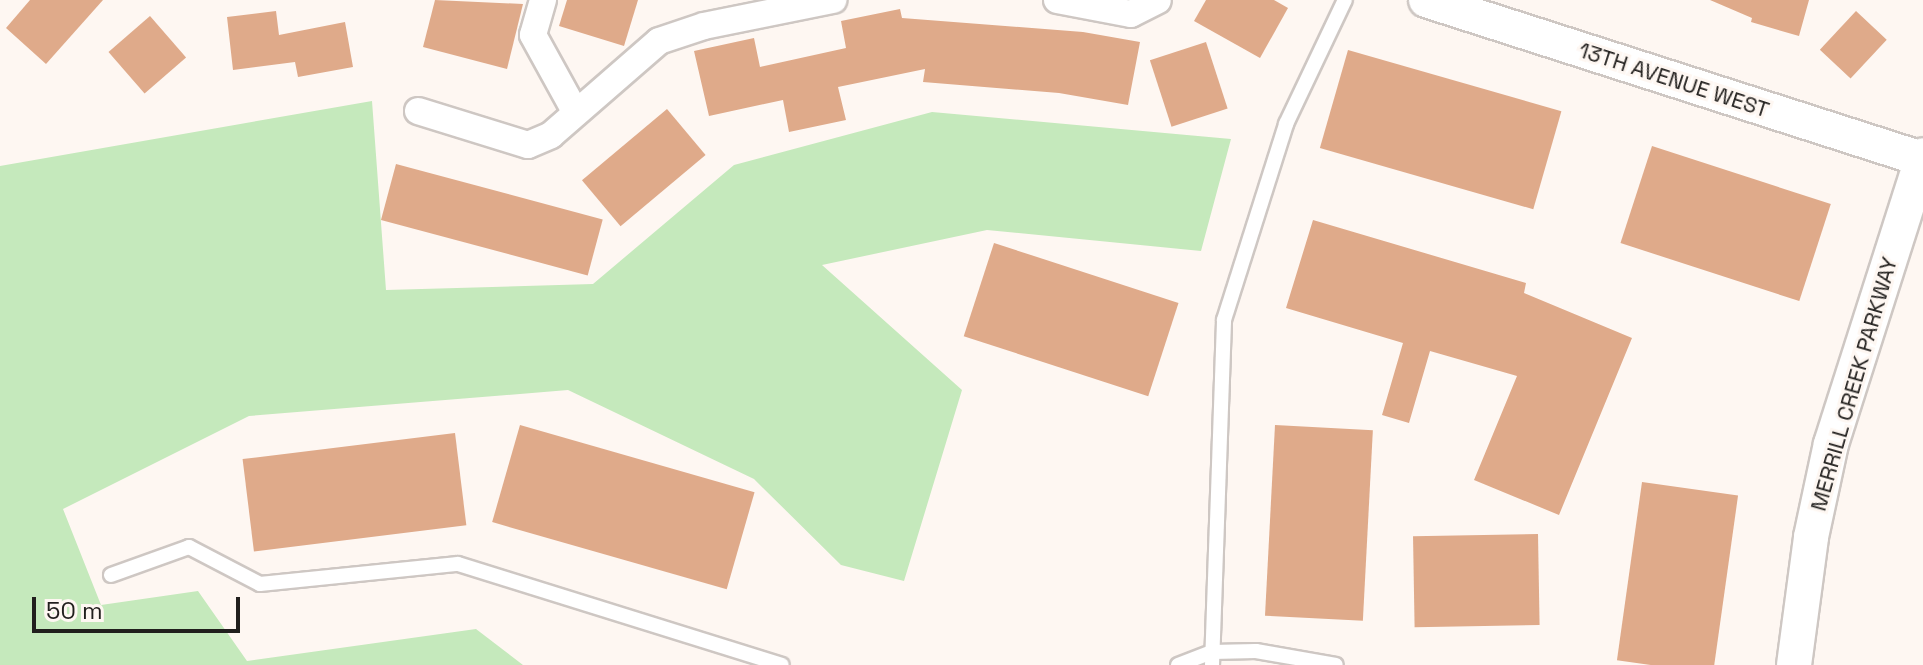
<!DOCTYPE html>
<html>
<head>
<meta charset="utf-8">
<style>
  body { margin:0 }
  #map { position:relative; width:1923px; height:665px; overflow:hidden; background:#fef7f2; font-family:"Space Grotesk",sans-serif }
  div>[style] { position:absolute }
  .green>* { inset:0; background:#c5e9bc }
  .building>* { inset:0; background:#dfaa8a; transform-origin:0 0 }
  .roads { filter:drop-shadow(2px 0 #cec7c3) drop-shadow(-2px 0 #cec7c3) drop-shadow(0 2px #cec7c3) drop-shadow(0 -2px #cec7c3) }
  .service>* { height:14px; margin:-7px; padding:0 7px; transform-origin:7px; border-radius:7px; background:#fff }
  .minor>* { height:26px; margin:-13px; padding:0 13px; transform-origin:13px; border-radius:13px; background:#fff }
  .tertiary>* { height:34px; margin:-17px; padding:0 17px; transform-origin:17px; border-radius:17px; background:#fff }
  span { translate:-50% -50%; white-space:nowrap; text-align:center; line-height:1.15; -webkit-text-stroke:6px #fef7f2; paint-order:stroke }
  .street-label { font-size:22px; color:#211f1d }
  .scale { position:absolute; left:32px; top:597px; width:208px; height:36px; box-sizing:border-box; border:4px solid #211f1d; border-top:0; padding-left:10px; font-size:24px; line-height:28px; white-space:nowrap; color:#211f1d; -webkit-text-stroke:6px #fef7f2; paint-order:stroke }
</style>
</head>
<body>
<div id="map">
  <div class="green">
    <i style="clip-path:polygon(372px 101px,386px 290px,593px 284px,734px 165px,932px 112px,1231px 139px,1201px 251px,987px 230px,822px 265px,962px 390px,904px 581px,841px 565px,754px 479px,568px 390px,249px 416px,63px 509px,101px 605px,198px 591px,247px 661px,476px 629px,523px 665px,0 665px,0 166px)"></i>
  </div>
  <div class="building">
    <i style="clip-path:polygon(30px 0,103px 0,46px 64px,6px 28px)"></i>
    <i style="clip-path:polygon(435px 0,523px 4px,507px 69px,423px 47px)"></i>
    <i style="clip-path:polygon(567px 0,638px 0,624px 46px,559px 26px)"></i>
    <i style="clip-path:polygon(1206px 0,1274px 0,1288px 8px,1260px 58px,1194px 21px)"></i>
    <i style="clip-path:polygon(1710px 0,1809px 0,1799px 36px,1751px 22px,1752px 18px)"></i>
    <i style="clip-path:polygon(900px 9px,902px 18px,1083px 32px,1140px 42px,1128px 105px,1059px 93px,923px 82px,925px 69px,838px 87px,846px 120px,789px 132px,783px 100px,709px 116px,694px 51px,754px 38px,760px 67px,846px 48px,841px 21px)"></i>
    <i style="clip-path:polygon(276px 11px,279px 35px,345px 22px,353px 67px,298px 77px,295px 62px,233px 70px,227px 17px)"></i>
    <i style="left:1856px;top:11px;width:42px;height:53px;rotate:43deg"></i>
    <i style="left:150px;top:16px;width:55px;height:55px;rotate:49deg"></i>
    <i style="left:1206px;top:42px;width:70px;height:59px;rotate:72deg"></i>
    <i style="left:1348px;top:50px;width:222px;height:102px;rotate:16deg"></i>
    <i style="left:667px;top:109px;width:60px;height:111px;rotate:50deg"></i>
    <i style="left:1652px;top:146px;width:188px;height:102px;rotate:18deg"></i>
    <i style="left:396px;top:164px;width:214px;height:58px;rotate:15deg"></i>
    <i style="clip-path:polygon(1313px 220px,1526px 283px,1524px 293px,1632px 338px,1559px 515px,1474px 480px,1517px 376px,1430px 351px,1409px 423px,1382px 415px,1403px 343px,1286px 308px)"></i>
    <i style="left:994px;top:243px;width:194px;height:98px;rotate:18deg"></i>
    <i style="left:520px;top:425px;width:244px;height:101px;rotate:16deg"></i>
    <i style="left:1275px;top:425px;width:98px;height:191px;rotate:3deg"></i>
    <i style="left:455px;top:433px;width:93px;height:214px;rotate:83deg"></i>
    <i style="left:1642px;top:482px;width:97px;height:180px;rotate:8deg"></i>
    <i style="left:1538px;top:534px;width:91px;height:125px;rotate:89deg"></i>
  </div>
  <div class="roads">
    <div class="service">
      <i style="left:111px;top:575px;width:83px;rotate:-19.7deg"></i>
      <i style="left:189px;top:547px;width:80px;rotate:27.5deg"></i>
      <i style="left:260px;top:584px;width:199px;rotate:-5.8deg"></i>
      <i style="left:458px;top:564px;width:339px;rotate:17.3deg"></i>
      <i style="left:1178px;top:665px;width:36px;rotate:-21deg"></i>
      <i style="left:1212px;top:652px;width:44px;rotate:-1.3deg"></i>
      <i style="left:1256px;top:651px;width:81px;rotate:9.9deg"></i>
      <i style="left:1212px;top:665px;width:345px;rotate:-88deg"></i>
      <i style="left:1224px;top:320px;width:206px;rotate:-72.4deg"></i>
      <i style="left:1286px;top:124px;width:137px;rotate:-64.6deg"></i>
    </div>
    <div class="minor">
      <i style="left:543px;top:0;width:36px;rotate:106deg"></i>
      <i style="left:533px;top:35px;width:87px;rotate:61.1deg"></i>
      <i style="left:1057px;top:0;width:75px;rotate:10.7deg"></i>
      <i style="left:1131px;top:14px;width:30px;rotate:-27deg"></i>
      <i style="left:418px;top:111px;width:115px;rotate:17.2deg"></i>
      <i style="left:528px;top:145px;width:25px;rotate:-23deg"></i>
      <i style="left:551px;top:135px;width:143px;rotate:-41deg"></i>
      <i style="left:659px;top:41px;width:47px;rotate:-18.4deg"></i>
      <i style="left:704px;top:26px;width:132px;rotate:-11.4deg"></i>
    </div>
    <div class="tertiary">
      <i style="left:1426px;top:0;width:521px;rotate:17.77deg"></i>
      <i style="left:1794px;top:665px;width:129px;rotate:-82.4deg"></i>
      <i style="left:1811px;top:537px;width:95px;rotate:-77.9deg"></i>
      <i style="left:1831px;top:444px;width:303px;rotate:-72.3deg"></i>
    </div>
  </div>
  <div class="street-label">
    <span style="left:1674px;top:80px;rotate:18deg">13TH AVENUE WEST</span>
    <span style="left:1854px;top:384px;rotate:-74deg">MERRILL CREEK PARKWAY</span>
  </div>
  <div class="scale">50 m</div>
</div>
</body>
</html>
